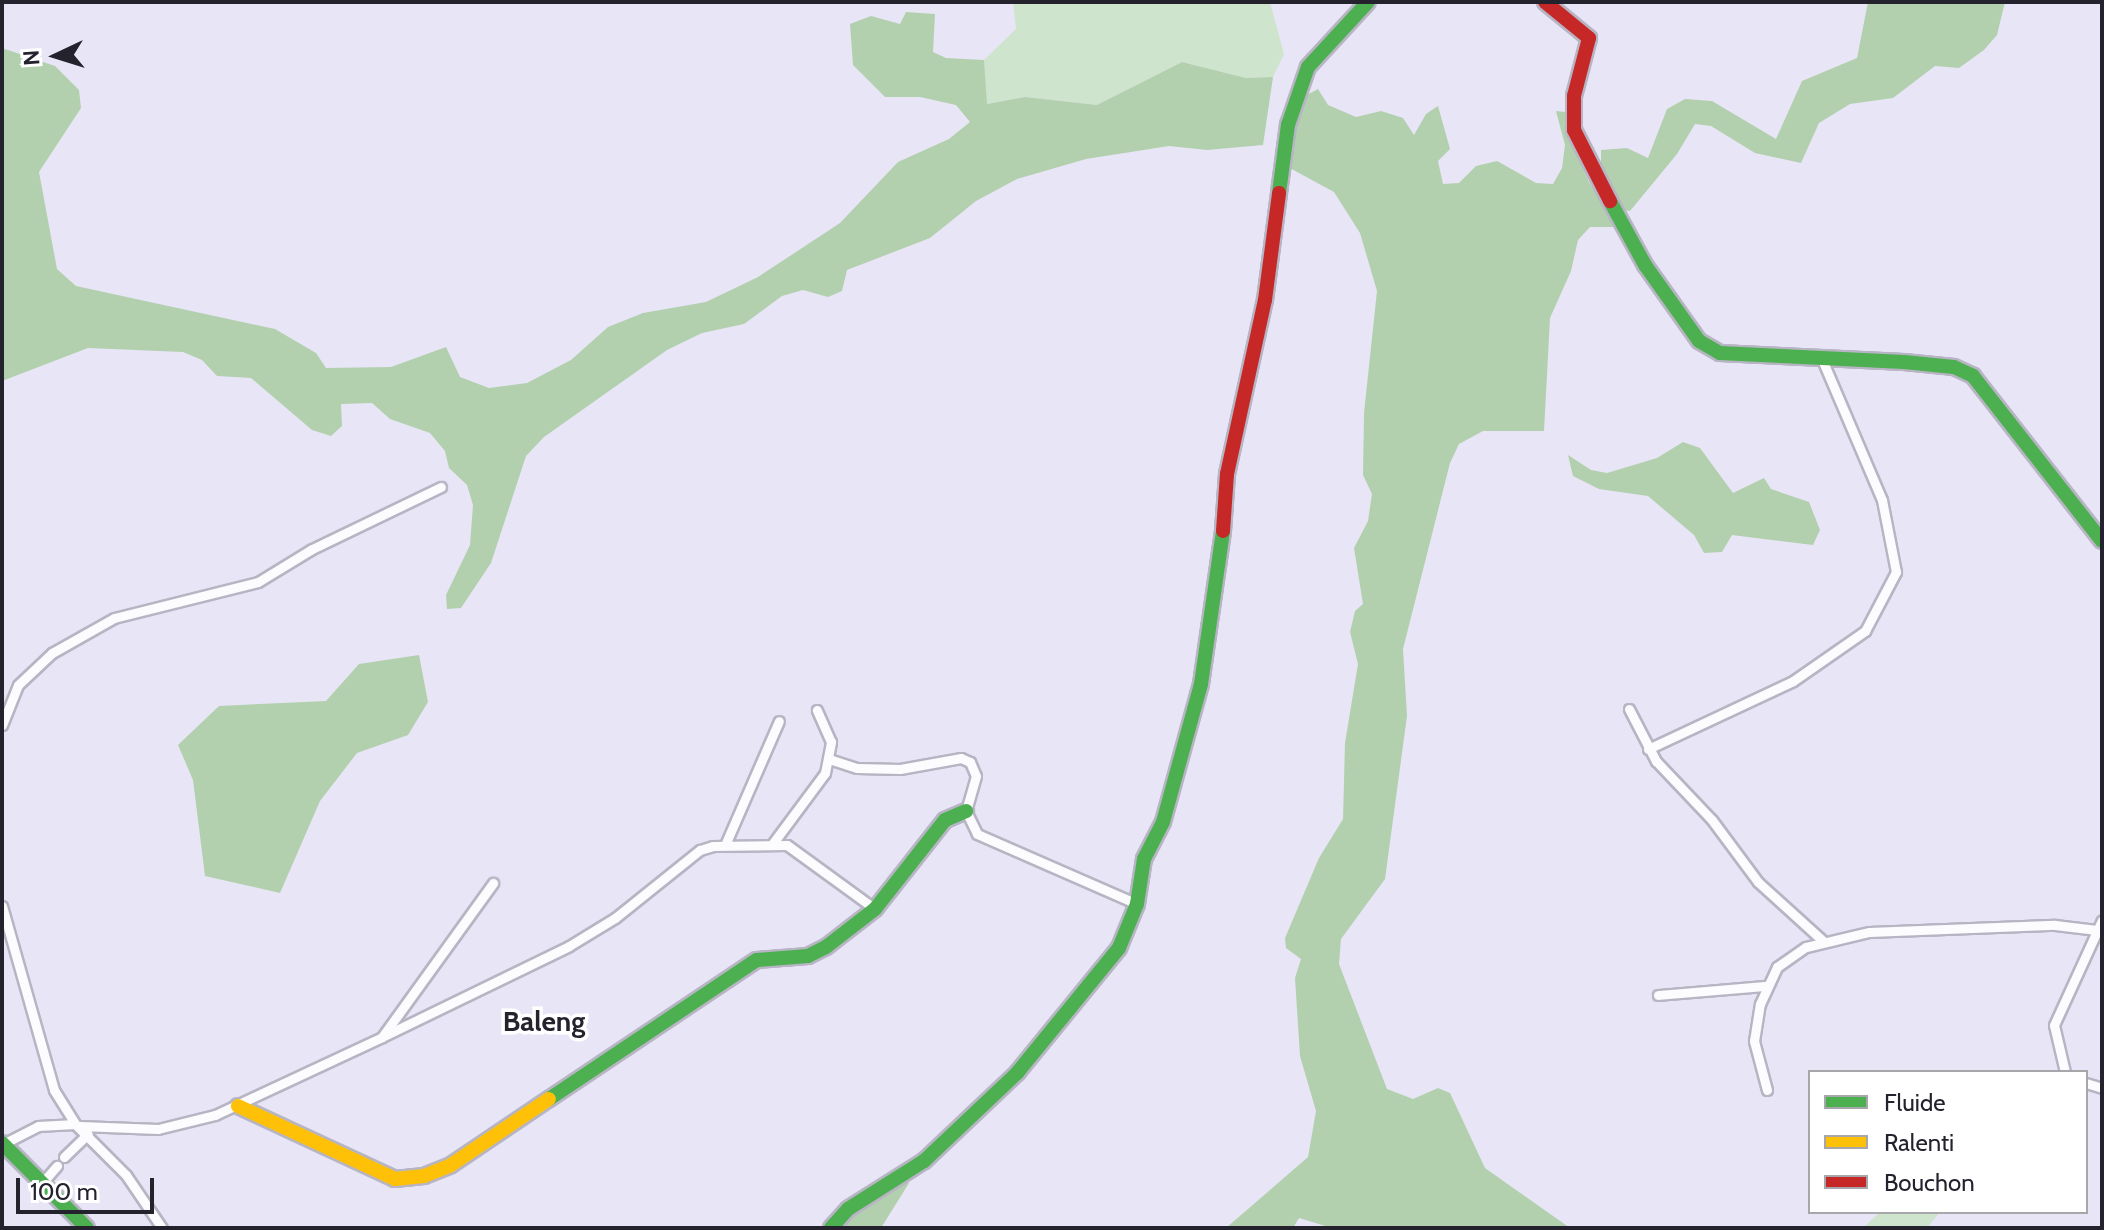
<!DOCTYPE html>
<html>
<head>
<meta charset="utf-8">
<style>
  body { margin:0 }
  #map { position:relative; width:2104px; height:1230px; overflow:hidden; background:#e8e5f7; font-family:Cabin,sans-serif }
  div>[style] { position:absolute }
  .green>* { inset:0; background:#cee4cc }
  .forest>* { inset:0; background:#b2d0ad }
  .roads { filter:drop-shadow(2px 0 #b7b5c3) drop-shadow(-2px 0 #b7b5c3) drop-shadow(0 2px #b7b5c3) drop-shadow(0 -2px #b7b5c3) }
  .street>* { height:9px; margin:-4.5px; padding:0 4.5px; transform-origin:4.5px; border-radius:4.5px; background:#fcfbfe }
  .fast>* { height:14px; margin:-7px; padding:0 7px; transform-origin:7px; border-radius:7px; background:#4caf50 }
  .slow>* { height:14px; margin:-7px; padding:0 7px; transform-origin:7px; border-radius:7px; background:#ffc107 }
  .jam>* { height:14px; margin:-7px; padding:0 7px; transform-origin:7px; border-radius:7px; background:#c62828 }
  span { translate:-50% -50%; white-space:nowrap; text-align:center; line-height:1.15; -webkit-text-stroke:7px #fff; paint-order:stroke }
  .quarter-label { font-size:28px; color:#23222d; font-weight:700 }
  .frame { position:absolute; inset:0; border:4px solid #23222d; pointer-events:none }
  .legend { position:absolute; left:1808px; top:1070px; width:280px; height:144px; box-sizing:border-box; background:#fff; border:2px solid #a7a7ab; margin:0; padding:10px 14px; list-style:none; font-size:24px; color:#23222d }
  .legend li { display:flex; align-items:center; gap:16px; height:40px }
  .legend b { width:40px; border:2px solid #a7a7ab }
  .north { position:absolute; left:16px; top:16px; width:80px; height:80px; -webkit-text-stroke:6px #fff; paint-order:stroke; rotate:266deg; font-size:22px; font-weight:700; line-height:32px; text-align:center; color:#23222d }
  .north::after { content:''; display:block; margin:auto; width:28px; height:36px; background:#23222d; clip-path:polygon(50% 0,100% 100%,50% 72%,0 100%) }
  .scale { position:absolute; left:16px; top:1178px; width:138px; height:36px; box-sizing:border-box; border:4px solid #23222d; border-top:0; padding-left:10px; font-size:24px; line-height:28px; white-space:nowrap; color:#23222d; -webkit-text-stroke:6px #fff; paint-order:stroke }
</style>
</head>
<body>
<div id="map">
  <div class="green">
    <i style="clip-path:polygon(1013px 2px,1270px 2px,1284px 54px,1273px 77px,1246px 78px,1182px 62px,1097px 105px,1025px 97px,986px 104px,984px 60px,1016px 29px)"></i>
    <i style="clip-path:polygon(1880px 1212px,1940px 1212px,1927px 1228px,1863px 1228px)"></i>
  </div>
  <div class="forest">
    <i style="clip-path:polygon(1868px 2px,2005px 2px,1997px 35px,1984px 50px,1959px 68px,1935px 66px,1893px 98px,1850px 104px,1819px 123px,1801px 163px,1755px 153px,1711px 126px,1695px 124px,1677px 154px,1630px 211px,1621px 210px,1601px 178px,1601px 150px,1627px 148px,1648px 158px,1667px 109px,1685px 99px,1712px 101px,1776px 139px,1802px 81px,1857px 58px)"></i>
    <i style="clip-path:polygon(906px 12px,935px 14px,933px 52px,946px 58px,984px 60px,987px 104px,1025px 97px,1097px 105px,1182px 62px,1246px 78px,1273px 77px,1263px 145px,1207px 150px,1169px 146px,1086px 159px,1017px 179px,976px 201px,930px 238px,847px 270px,842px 291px,828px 297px,803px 290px,782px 296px,744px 324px,702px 333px,667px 350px,544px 437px,526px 456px,491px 563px,461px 608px,447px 609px,446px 595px,470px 545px,473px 505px,467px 485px,449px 468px,445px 451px,430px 433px,390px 419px,372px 403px,341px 404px,342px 426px,331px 436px,312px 430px,251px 378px,217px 376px,202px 360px,183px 352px,88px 348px,2px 381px,2px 48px,55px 66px,79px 90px,81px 108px,39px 172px,57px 269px,76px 286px,275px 329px,316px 353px,326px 368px,391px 367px,446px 347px,460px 377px,489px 388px,527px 383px,571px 360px,608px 327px,643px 313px,706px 302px,758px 277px,840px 223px,898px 162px,949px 139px,970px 122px,956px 105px,920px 97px,885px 97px,853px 65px,850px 24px,871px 16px,900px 24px)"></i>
    <i style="clip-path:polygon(1318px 89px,1328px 105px,1356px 117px,1381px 111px,1403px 118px,1414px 135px,1426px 114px,1438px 106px,1450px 149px,1438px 161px,1443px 184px,1459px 183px,1476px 166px,1497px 161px,1536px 183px,1553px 184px,1562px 168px,1565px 145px,1556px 111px,1565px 112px,1575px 117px,1580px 162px,1589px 182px,1618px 227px,1590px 227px,1578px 240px,1571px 271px,1550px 318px,1544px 431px,1483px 431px,1459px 444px,1450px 463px,1403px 649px,1407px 716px,1385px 879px,1341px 939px,1339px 964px,1387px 1089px,1413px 1099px,1438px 1088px,1450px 1093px,1485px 1168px,1570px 1228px,1332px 1228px,1299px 1218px,1293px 1228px,1226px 1228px,1308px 1157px,1316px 1111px,1300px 1056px,1295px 978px,1301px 959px,1286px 948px,1285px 938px,1319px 858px,1343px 819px,1345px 743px,1358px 664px,1350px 632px,1355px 611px,1363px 604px,1354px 548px,1368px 521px,1372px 494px,1363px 475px,1364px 413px,1377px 291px,1360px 233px,1334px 192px,1275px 160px,1280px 118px,1288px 105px)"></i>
    <i style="clip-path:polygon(1683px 442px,1700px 448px,1733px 493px,1764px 478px,1771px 489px,1809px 502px,1820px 530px,1813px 545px,1732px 535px,1722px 552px,1704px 553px,1694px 535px,1648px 496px,1599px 489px,1573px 476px,1568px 455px,1591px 470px,1607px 473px,1657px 458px)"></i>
    <i style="clip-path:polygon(419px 655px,428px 702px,408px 735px,357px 753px,320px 801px,280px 893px,205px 876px,193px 780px,178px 745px,219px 706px,326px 701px,359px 664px)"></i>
    <i style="clip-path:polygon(899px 1177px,909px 1183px,881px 1228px,843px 1228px,874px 1194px)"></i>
  </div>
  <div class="roads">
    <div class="street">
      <i style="left:1629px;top:709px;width:59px;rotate:62.6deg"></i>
      <i style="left:1656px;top:761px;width:81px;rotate:46.5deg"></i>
      <i style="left:1712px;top:820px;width:77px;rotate:53.4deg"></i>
      <i style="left:1758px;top:882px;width:88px;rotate:42.2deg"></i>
      <i style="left:2px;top:725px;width:43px;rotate:-68.2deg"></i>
      <i style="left:18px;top:685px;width:47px;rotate:-43.3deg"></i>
      <i style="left:52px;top:653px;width:71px;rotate:-29.4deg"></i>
      <i style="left:114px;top:618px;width:148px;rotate:-14deg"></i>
      <i style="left:258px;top:582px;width:63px;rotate:-31.4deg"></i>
      <i style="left:312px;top:549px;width:143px;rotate:-25.7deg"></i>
      <i style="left:1648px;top:749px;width:160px;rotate:-25.1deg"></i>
      <i style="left:1793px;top:681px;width:88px;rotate:-34.8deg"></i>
      <i style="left:1865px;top:631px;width:67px;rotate:-62.3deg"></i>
      <i style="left:1896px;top:572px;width:73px;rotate:-101deg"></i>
      <i style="left:1882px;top:500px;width:153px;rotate:-113.1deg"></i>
      <i style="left:829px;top:759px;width:29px;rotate:18deg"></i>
      <i style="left:857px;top:768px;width:43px;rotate:1.3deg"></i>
      <i style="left:900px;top:769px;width:62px;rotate:-10.2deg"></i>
      <i style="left:961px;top:758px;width:10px;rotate:24deg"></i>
      <i style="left:970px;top:762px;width:15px;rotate:67deg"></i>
      <i style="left:976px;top:776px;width:36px;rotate:106deg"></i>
      <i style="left:966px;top:811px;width:25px;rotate:64deg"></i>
      <i style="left:977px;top:834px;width:175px;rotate:23.6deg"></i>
      <i style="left:773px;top:843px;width:87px;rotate:-53.4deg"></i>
      <i style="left:825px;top:773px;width:32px;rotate:-79deg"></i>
      <i style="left:831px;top:742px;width:35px;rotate:-114deg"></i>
      <i style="left:725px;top:845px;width:135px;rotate:-66.5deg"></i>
      <i style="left:2px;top:906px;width:191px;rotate:74.2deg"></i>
      <i style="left:54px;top:1090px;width:40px;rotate:58deg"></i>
      <i style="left:75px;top:1124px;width:72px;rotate:45deg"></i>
      <i style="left:126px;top:1175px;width:64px;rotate:55.8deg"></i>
      <i style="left:1658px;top:995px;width:108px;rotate:-4.8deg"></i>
      <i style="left:382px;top:1037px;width:208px;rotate:-25.9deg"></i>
      <i style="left:569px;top:946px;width:54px;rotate:-31.3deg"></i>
      <i style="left:615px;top:918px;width:109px;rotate:-38.7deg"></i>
      <i style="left:700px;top:850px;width:14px;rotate:-17deg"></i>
      <i style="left:713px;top:846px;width:74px;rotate:-0.8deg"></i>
      <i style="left:787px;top:845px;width:109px;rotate:36deg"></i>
      <i style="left:2065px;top:1072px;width:48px;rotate:-103.2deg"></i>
      <i style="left:2054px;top:1025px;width:115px;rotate:-65.4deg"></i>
      <i style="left:2086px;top:1083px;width:17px;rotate:17deg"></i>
      <i style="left:1767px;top:1090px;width:51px;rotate:-104.9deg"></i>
      <i style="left:1754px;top:1041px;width:37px;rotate:-81deg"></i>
      <i style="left:1760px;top:1004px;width:41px;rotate:-65.3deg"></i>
      <i style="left:1777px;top:967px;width:35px;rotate:-35deg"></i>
      <i style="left:1806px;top:947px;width:65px;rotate:-13.4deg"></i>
      <i style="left:1869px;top:932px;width:186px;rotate:-2.2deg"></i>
      <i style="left:2055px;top:925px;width:42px;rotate:6.8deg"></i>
      <i style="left:80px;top:1126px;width:78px;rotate:2.2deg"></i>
      <i style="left:158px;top:1129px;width:59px;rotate:-13.8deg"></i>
      <i style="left:215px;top:1115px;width:184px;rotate:-25deg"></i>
      <i style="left:382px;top:1037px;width:190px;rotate:-54.2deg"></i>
      <i style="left:3px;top:1144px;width:39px;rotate:-27deg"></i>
      <i style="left:38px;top:1126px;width:37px;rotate:-3deg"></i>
      <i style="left:64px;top:1157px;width:33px;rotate:-44deg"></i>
      <i style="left:42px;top:1183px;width:23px;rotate:-49deg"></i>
    </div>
    <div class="fast">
      <i style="left:1279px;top:193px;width:69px;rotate:-82.5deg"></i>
      <i style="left:1288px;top:125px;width:61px;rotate:-71deg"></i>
      <i style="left:1308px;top:67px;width:88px;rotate:-47.3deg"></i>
      <i style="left:1610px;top:201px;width:73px;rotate:61.3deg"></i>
      <i style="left:1645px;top:265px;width:93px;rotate:54.6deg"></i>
      <i style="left:1699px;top:341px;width:24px;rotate:30deg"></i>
      <i style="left:1720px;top:353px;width:184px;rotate:2.8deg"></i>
      <i style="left:1904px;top:362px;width:50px;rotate:5.7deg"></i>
      <i style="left:1954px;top:367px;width:21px;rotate:25deg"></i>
      <i style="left:1973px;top:376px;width:209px;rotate:52deg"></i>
      <i style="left:549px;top:1099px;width:250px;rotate:-33.8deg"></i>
      <i style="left:757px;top:960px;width:51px;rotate:-4.5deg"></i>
      <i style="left:808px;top:956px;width:20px;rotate:-27deg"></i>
      <i style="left:826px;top:947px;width:62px;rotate:-37.8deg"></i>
      <i style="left:875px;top:909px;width:113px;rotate:-51.8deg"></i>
      <i style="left:945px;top:820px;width:23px;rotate:-23deg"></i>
      <i style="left:2px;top:1143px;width:120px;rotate:45deg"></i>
      <i style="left:831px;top:1228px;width:25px;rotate:-48deg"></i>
      <i style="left:848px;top:1209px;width:90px;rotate:-32.3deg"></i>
      <i style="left:924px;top:1161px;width:128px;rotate:-43.4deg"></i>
      <i style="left:1017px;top:1073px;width:161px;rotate:-50.8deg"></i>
      <i style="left:1119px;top:948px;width:48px;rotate:-67.8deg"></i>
      <i style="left:1137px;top:904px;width:46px;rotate:-81.2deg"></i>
      <i style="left:1144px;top:859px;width:42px;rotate:-62.8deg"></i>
      <i style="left:1163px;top:822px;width:143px;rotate:-74.6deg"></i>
      <i style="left:1201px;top:684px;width:155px;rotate:-81.8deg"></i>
    </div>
    <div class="slow">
      <i style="left:238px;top:1106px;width:173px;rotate:24.9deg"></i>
      <i style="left:395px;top:1179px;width:29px;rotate:-6deg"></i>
      <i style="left:424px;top:1176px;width:29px;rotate:-22deg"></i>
      <i style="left:451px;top:1165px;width:118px;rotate:-34deg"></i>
    </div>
    <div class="jam">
      <i style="left:1545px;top:2px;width:57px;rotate:39.3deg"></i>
      <i style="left:1589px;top:38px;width:60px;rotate:104.5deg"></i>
      <i style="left:1574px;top:96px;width:34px;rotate:90deg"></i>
      <i style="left:1574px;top:130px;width:80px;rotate:63.1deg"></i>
      <i style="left:1223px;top:531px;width:57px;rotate:-86deg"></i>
      <i style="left:1227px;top:474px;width:178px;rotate:-77.7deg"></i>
      <i style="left:1265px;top:300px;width:108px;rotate:-82.5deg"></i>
    </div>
  </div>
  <div class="quarter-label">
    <span style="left:544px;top:1021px">Baleng</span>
  </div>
  <div class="frame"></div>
  <ul class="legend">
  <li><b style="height:10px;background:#4caf50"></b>Fluide</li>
  <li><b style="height:10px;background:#ffc107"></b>Ralenti</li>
  <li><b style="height:10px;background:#c62828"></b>Bouchon</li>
  </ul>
  <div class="north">N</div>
  <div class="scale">100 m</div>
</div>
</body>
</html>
